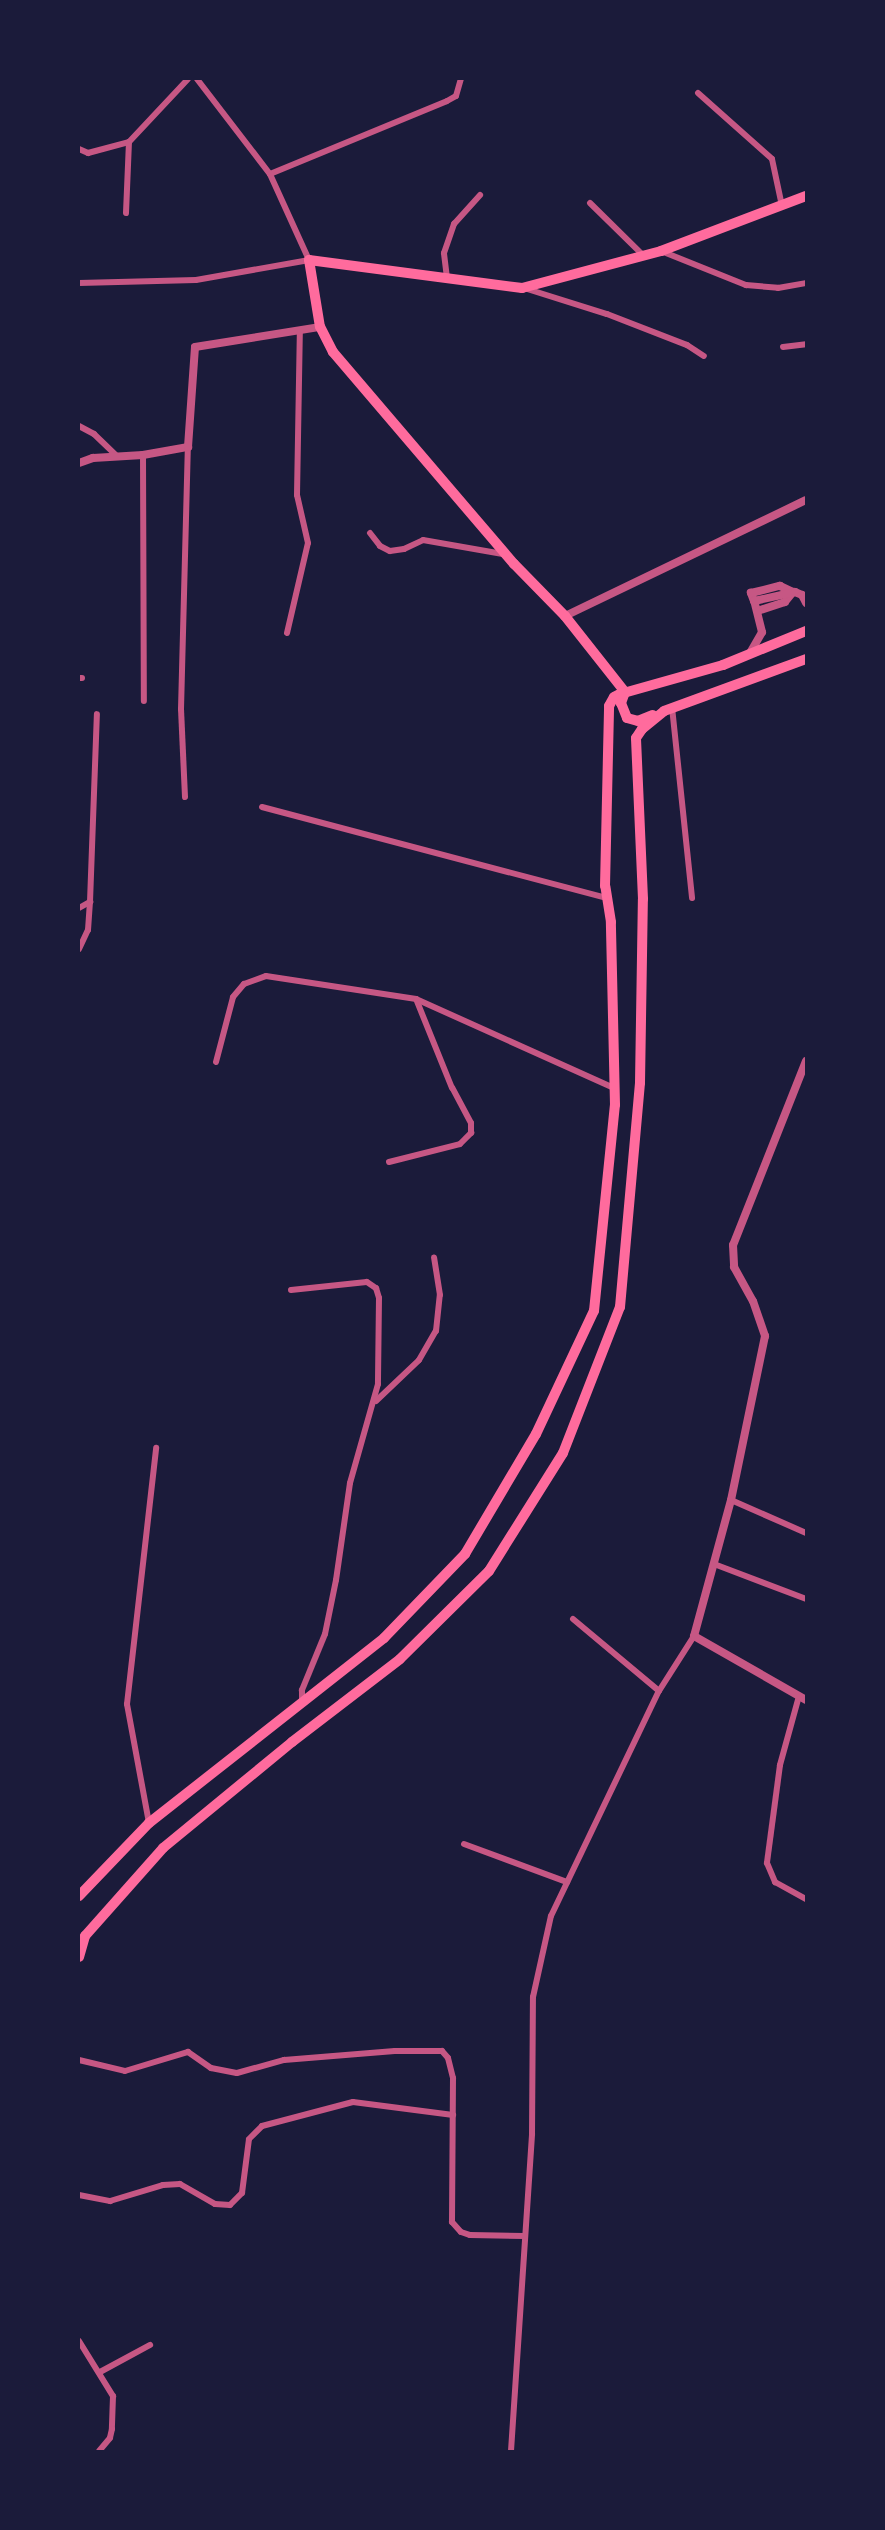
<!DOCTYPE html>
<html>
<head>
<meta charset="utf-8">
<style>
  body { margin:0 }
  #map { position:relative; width:885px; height:2530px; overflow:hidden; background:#1b1b3a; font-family:"Roboto Condensed",sans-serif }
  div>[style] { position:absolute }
  .minor>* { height:6px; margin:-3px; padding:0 3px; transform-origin:3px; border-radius:3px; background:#c65784 }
  .tertiary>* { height:8px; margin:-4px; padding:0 4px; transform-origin:4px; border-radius:4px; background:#c65784 }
  .secondary>* { height:10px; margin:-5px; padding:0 5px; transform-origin:5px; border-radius:5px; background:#ff6b9d }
  .primary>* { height:10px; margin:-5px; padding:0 5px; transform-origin:5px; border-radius:5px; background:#ff6b9d }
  span { translate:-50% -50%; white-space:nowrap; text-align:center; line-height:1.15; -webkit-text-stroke:7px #1b1b3a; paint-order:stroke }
  .frame { position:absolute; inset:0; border:80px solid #1b1b3a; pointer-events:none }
</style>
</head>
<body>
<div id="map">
  <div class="minor">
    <i style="left:197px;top:79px;width:120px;rotate:52.5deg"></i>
    <i style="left:698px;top:93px;width:99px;rotate:41.7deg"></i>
    <i style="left:772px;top:159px;width:48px;rotate:78deg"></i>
    <i style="left:79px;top:149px;width:10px;rotate:24deg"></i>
    <i style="left:88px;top:153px;width:42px;rotate:-15deg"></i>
    <i style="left:129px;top:142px;width:86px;rotate:-46.9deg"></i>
    <i style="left:590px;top:203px;width:76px;rotate:44.5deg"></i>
    <i style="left:126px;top:213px;width:71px;rotate:-87.6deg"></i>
    <i style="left:661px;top:251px;width:92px;rotate:21.8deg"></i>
    <i style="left:746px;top:285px;width:32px;rotate:5deg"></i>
    <i style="left:778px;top:288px;width:28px;rotate:-10deg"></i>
    <i style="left:447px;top:278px;width:25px;rotate:-97deg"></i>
    <i style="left:444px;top:253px;width:31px;rotate:-71deg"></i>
    <i style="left:454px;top:224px;width:39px;rotate:-48deg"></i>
    <i style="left:79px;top:283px;width:117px;rotate:-1.5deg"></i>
    <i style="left:196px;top:280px;width:115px;rotate:-10deg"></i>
    <i style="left:309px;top:260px;width:94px;rotate:-114.4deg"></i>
    <i style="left:270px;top:174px;width:191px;rotate:-22.4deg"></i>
    <i style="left:447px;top:101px;width:10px;rotate:-29deg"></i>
    <i style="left:456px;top:96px;width:18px;rotate:-74deg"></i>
    <i style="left:524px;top:288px;width:87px;rotate:17.4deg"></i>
    <i style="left:607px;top:314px;width:86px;rotate:21.2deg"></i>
    <i style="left:687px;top:345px;width:20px;rotate:33deg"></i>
    <i style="left:783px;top:347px;width:23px;rotate:-7deg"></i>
    <i style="left:79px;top:426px;width:17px;rotate:28deg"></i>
    <i style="left:94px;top:434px;width:33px;rotate:44deg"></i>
    <i style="left:143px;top:455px;width:246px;rotate:89.8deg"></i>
    <i style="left:370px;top:533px;width:16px;rotate:52deg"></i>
    <i style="left:380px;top:546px;width:11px;rotate:27deg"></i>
    <i style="left:390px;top:551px;width:14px;rotate:-8deg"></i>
    <i style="left:404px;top:549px;width:21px;rotate:-25deg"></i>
    <i style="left:423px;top:540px;width:81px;rotate:9.9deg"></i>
    <i style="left:287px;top:633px;width:92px;rotate:-76.9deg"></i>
    <i style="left:308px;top:543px;width:49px;rotate:-102.9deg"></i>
    <i style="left:297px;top:495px;width:165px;rotate:-89deg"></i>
    <i style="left:79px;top:678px;width:3px"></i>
    <i style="left:672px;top:707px;width:192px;rotate:84deg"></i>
    <i style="left:185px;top:797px;width:88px;rotate:-92.6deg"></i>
    <i style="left:181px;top:709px;width:262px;rotate:-88.5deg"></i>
    <i style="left:262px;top:807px;width:356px;rotate:14.8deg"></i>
    <i style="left:79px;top:908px;width:13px;rotate:-29deg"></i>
    <i style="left:90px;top:902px;width:188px;rotate:-87.9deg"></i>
    <i style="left:79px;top:949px;width:21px;rotate:-65deg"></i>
    <i style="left:88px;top:930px;width:28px;rotate:-86deg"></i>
    <i style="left:216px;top:1062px;width:67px;rotate:-75.3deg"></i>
    <i style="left:233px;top:997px;width:17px;rotate:-50deg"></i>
    <i style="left:244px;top:984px;width:23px;rotate:-20deg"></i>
    <i style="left:266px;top:976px;width:152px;rotate:8.7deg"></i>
    <i style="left:416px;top:999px;width:217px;rotate:24.2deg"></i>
    <i style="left:389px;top:1162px;width:73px;rotate:-14.2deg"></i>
    <i style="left:460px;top:1144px;width:16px;rotate:-45deg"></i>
    <i style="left:471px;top:1133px;width:10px;rotate:-90deg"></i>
    <i style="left:471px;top:1123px;width:40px;rotate:-118deg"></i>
    <i style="left:452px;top:1088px;width:96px;rotate:-112deg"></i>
    <i style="left:291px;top:1290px;width:76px;rotate:-6deg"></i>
    <i style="left:367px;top:1282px;width:11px;rotate:34deg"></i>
    <i style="left:376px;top:1288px;width:10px;rotate:73deg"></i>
    <i style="left:379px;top:1298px;width:86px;rotate:90.7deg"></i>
    <i style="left:378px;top:1384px;width:103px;rotate:105.8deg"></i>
    <i style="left:350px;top:1483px;width:98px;rotate:98.2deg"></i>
    <i style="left:336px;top:1580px;width:55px;rotate:101.5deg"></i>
    <i style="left:325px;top:1634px;width:61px;rotate:112.3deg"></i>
    <i style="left:302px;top:1690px;width:12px;rotate:90deg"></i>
    <i style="left:376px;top:1401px;width:59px;rotate:-43.6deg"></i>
    <i style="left:419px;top:1360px;width:34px;rotate:-60deg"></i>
    <i style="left:436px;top:1331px;width:36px;rotate:-84deg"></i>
    <i style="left:440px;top:1295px;width:38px;rotate:-99deg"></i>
    <i style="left:731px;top:1500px;width:82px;rotate:23.7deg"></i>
    <i style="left:714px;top:1564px;width:98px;rotate:20.8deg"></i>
    <i style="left:573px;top:1619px;width:112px;rotate:39.9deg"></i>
    <i style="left:799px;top:1696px;width:72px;rotate:105.4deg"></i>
    <i style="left:780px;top:1765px;width:99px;rotate:97.6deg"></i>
    <i style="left:767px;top:1863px;width:21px;rotate:67deg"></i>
    <i style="left:775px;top:1882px;width:35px;rotate:29deg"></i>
    <i style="left:149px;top:1823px;width:121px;rotate:-100.5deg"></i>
    <i style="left:127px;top:1704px;width:258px;rotate:-83.5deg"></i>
    <i style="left:464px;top:1844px;width:110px;rotate:20.3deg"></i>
    <i style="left:79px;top:2060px;width:47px;rotate:13.4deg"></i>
    <i style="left:125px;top:2071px;width:66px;rotate:-16.8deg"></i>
    <i style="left:188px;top:2052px;width:28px;rotate:35deg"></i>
    <i style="left:211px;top:2068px;width:26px;rotate:11deg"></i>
    <i style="left:237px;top:2073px;width:49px;rotate:-15.5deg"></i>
    <i style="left:284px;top:2060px;width:111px;rotate:-4.6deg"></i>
    <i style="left:395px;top:2051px;width:47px"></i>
    <i style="left:442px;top:2051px;width:9px;rotate:49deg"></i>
    <i style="left:448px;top:2058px;width:21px;rotate:76deg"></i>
    <i style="left:453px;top:2078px;width:144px;rotate:90.4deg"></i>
    <i style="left:452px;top:2222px;width:13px;rotate:48deg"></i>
    <i style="left:461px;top:2232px;width:9px;rotate:18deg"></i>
    <i style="left:470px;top:2235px;width:54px;rotate:1.1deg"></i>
    <i style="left:79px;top:2195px;width:32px;rotate:11deg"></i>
    <i style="left:110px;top:2201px;width:55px;rotate:-16.8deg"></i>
    <i style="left:163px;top:2185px;width:17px;rotate:-3deg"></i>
    <i style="left:180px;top:2184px;width:40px;rotate:29.7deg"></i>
    <i style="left:215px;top:2204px;width:15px;rotate:4deg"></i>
    <i style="left:230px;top:2205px;width:17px;rotate:-45deg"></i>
    <i style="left:242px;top:2193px;width:54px;rotate:-82.6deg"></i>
    <i style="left:249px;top:2139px;width:18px;rotate:-45deg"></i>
    <i style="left:262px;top:2126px;width:94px;rotate:-14.8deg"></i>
    <i style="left:353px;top:2102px;width:101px;rotate:7.4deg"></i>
    <i style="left:79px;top:2341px;width:65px;rotate:58.3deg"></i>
    <i style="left:113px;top:2396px;width:33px;rotate:92deg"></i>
    <i style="left:112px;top:2429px;width:9px;rotate:103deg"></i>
    <i style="left:110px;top:2438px;width:17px;rotate:130deg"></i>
    <i style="left:100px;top:2372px;width:57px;rotate:-28.4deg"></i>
    <i style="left:511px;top:2451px;width:318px;rotate:-86.2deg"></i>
    <i style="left:532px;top:2134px;width:137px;rotate:-89.6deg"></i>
    <i style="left:533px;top:1997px;width:83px;rotate:-77.5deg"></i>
    <i style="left:551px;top:1916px;width:250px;rotate:-64.4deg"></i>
    <i style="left:659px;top:1691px;width:65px;rotate:-57.5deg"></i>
  </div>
  <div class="tertiary">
    <i style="left:79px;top:463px;width:15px;rotate:-20deg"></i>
    <i style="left:93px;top:458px;width:50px;rotate:-3.4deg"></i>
    <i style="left:143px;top:455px;width:46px;rotate:-10.1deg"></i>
    <i style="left:188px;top:447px;width:100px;rotate:-86deg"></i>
    <i style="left:195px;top:347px;width:127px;rotate:-9.1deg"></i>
    <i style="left:754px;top:601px;width:9px;rotate:-111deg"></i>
    <i style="left:751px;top:593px;width:30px;rotate:-14deg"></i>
    <i style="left:780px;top:586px;width:14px;rotate:25deg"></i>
    <i style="left:793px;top:592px;width:13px;rotate:129deg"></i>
    <i style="left:785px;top:602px;width:29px;rotate:162deg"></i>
    <i style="left:565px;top:616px;width:267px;rotate:-25.7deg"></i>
    <i style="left:750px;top:653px;width:24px;rotate:-60deg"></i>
    <i style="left:762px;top:632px;width:32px;rotate:-104deg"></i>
    <i style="left:754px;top:601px;width:42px;rotate:-12.4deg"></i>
    <i style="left:795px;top:592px;width:8px;rotate:23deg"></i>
    <i style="left:802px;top:595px;width:9px;rotate:63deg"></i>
    <i style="left:806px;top:1061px;width:198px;rotate:111.6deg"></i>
    <i style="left:733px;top:1245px;width:22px;rotate:87deg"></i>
    <i style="left:734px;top:1267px;width:39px;rotate:61deg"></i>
    <i style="left:753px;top:1301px;width:37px;rotate:71deg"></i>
    <i style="left:765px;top:1336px;width:167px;rotate:101.7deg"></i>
    <i style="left:731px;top:1500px;width:141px;rotate:105.2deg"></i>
    <i style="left:694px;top:1636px;width:129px;rotate:29.7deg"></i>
  </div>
  <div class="secondary">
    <i style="left:625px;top:692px;width:97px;rotate:-128.3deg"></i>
    <i style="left:565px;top:616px;width:73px;rotate:-134.4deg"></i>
    <i style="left:514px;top:564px;width:279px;rotate:-130.5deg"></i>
    <i style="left:333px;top:352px;width:28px;rotate:-117deg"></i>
    <i style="left:320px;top:327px;width:68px;rotate:-99.3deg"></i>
    <i style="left:309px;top:260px;width:215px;rotate:7.5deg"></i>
    <i style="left:522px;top:288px;width:144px;rotate:-14.9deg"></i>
    <i style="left:661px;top:251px;width:155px;rotate:-20.8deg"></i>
  </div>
  <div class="primary">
    <i style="left:625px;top:692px;width:12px;rotate:110deg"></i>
    <i style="left:621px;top:703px;width:16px;rotate:68deg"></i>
    <i style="left:627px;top:718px;width:11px;rotate:15deg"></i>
    <i style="left:638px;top:721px;width:16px;rotate:-22deg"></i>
    <i style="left:79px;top:1896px;width:101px;rotate:-46.2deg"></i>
    <i style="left:149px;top:1823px;width:299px;rotate:-38.2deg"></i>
    <i style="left:384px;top:1638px;width:117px;rotate:-46deg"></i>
    <i style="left:465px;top:1554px;width:139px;rotate:-59.4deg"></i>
    <i style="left:536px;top:1434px;width:136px;rotate:-64.8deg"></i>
    <i style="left:594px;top:1311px;width:207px;rotate:-84.2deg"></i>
    <i style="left:615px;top:1105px;width:183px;rotate:-91.3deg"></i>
    <i style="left:611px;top:922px;width:36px;rotate:-99deg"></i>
    <i style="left:605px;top:886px;width:180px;rotate:-88.7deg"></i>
    <i style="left:609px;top:706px;width:10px;rotate:-61deg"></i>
    <i style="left:614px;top:697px;width:7px;rotate:-27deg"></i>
    <i style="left:620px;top:694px;width:107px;rotate:-15.7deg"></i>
    <i style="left:723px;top:665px;width:90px;rotate:-22.3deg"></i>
    <i style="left:79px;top:1957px;width:22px;rotate:-74deg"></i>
    <i style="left:85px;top:1936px;width:118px;rotate:-48.4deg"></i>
    <i style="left:163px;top:1848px;width:167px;rotate:-39.4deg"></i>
    <i style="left:292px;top:1742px;width:136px;rotate:-37.5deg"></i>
    <i style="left:400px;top:1659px;width:125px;rotate:-44.7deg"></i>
    <i style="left:489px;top:1571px;width:139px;rotate:-57.9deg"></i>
    <i style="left:563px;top:1453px;width:157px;rotate:-68.7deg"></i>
    <i style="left:620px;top:1307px;width:225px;rotate:-84.9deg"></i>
    <i style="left:640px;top:1083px;width:184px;rotate:-89.1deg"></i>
    <i style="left:643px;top:899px;width:161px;rotate:-92.5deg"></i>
    <i style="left:636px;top:738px;width:11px;rotate:-56deg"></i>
    <i style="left:642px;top:729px;width:28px;rotate:-39deg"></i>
    <i style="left:664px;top:711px;width:151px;rotate:-20.1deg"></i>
  </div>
  <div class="frame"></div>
</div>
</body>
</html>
